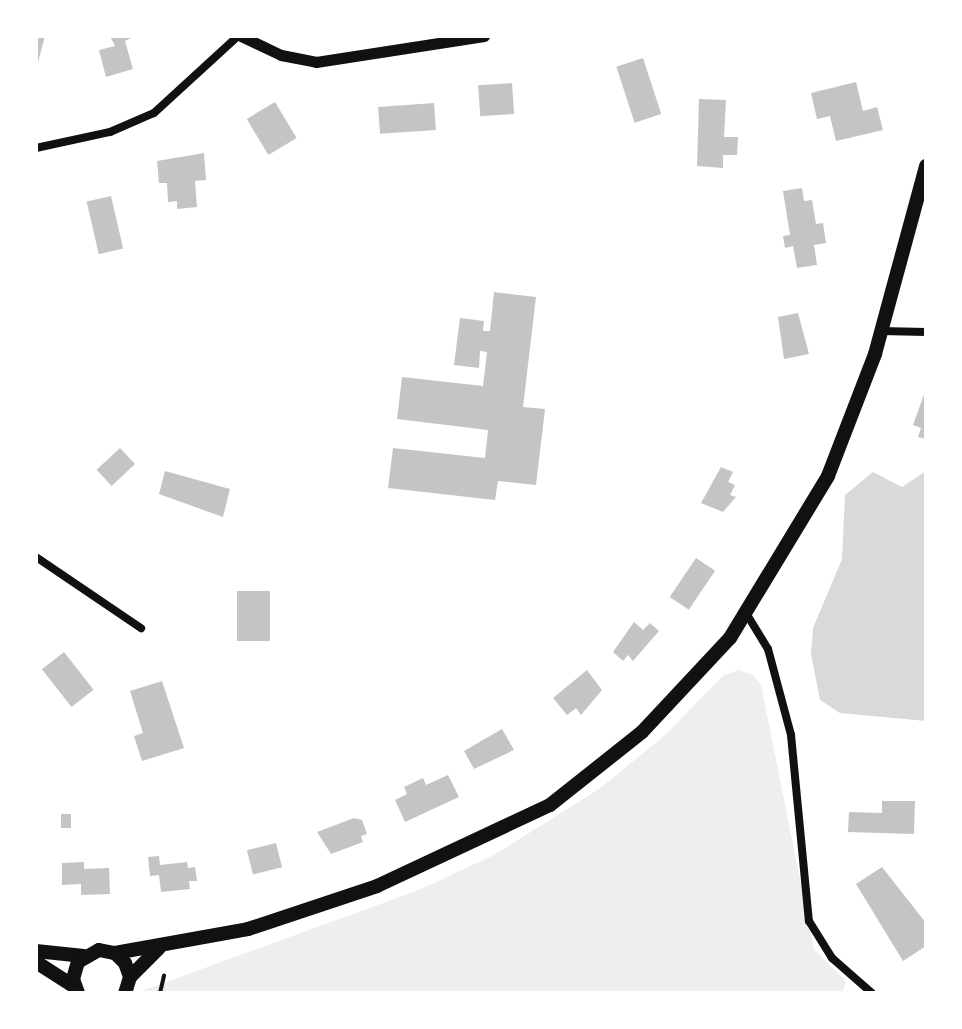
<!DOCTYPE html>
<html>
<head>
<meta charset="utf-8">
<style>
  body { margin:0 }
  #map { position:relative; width:962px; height:1029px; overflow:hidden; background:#fff; font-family:"Libre Baskerville",serif }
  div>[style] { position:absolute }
  .green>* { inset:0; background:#eee }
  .water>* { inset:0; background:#d9d9d9 }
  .building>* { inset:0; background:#c4c4c4; transform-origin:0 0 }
  .path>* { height:4px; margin:-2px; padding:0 2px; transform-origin:2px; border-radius:2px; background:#111 }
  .minor>* { height:8px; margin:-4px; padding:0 4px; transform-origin:4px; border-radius:4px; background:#111 }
  .tertiary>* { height:11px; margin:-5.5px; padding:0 5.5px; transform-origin:5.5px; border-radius:5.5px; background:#111 }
  .primary>* { height:14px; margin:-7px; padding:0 7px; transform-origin:7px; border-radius:7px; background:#111 }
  span { translate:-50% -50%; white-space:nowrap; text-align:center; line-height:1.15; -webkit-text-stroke:6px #fff; paint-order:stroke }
  .frame { position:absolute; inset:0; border:38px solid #fff; pointer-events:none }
</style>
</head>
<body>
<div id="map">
  <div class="green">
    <i style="clip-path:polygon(739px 670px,754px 676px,761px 685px,814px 949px,846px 981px,842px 993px,136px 993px,419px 890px,494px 855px,599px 789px,663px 737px,724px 675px)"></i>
  </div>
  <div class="water">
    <i style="clip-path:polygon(926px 471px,926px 721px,840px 713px,820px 700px,811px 654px,813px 628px,842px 559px,845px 495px,873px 472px,902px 487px)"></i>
  </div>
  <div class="building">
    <i style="clip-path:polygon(36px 36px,45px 36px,37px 66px,36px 66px)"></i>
    <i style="clip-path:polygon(110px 36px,135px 36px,125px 41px,133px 69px,106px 77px,99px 50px,115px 46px)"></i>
    <i style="left:643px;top:58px;width:59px;height:28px;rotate:72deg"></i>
    <i style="clip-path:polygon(856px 82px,863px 111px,877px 107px,883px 130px,836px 141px,830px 116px,817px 119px,811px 93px)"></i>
    <i style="left:512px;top:83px;width:31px;height:34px;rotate:86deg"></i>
    <i style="clip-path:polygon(699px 99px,726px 100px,724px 137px,738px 137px,737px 155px,723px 155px,723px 168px,697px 166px)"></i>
    <i style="left:275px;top:102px;width:42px;height:33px;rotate:59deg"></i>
    <i style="left:434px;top:103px;width:27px;height:56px;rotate:86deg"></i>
    <i style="clip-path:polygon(204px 153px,206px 180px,195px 181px,197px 207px,177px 209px,177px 201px,168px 202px,167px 183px,159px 183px,157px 161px)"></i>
    <i style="clip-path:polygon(802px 188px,804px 201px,812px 200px,816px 224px,823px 223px,826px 243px,814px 245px,817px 265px,797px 268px,793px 246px,785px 248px,783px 236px,790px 235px,783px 191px)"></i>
    <i style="left:111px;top:196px;width:54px;height:25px;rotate:77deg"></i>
    <i style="clip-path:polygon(494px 292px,536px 297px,523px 407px,545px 409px,536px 485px,498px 481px,495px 500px,388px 488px,393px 448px,485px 458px,488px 430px,397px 419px,402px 377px,483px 386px,487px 352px,480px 351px,479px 368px,454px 365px,460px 318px,484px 321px,483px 331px,490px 331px)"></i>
    <i style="clip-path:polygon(798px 313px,809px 354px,784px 359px,778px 317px)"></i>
    <i style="clip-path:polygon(926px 389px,926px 439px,918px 437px,921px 428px,913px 425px)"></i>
    <i style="left:120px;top:448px;width:22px;height:32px;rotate:47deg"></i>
    <i style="clip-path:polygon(721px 467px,733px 472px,728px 482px,735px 485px,730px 495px,736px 497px,723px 512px,701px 503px)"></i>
    <i style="clip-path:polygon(165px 471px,230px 489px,223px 517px,159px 494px)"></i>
    <i style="left:696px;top:558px;width:23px;height:47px;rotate:34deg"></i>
    <i style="left:237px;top:591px;width:33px;height:50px"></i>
    <i style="clip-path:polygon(634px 622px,643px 630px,650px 623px,659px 631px,633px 661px,628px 655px,623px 661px,613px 652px)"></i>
    <i style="left:64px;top:652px;width:48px;height:28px;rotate:52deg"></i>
    <i style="clip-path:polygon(587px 670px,602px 690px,581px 715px,576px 708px,567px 715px,553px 698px)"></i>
    <i style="clip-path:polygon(162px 681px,184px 748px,142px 761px,134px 736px,143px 733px,130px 691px)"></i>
    <i style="clip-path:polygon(502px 729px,514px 750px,474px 769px,464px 751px)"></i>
    <i style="clip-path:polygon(448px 775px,459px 797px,405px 822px,395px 800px,407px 794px,404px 787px,423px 778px,426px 785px)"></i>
    <i style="clip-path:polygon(882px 801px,915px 801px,914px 834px,848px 832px,849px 812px,882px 813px)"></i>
    <i style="left:61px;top:814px;width:10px;height:14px"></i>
    <i style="clip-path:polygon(354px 818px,362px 820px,367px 834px,361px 836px,363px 842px,331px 854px,317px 832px)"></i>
    <i style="left:276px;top:843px;width:25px;height:30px;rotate:76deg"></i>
    <i style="clip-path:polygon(159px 856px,160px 865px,187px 862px,188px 868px,195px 867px,197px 881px,189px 881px,190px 889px,161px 892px,159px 875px,150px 876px,148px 857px)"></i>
    <i style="clip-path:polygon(84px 862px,84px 869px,109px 868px,110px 894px,81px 895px,81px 884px,62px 885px,62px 863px)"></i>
    <i style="clip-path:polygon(882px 867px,926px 923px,926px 946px,903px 961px,856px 884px)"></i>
  </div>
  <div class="path">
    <i style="left:160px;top:993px;width:18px;rotate:-77deg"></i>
  </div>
  <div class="minor">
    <i style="left:36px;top:148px;width:76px;rotate:-12.2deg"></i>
    <i style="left:110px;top:132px;width:48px;rotate:-23.4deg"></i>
    <i style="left:154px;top:113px;width:114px;rotate:-42.5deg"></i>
    <i style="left:881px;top:331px;width:45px;rotate:1.3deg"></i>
    <i style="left:36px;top:557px;width:127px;rotate:34.1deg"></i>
    <i style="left:746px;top:613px;width:42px;rotate:58.6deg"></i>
    <i style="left:768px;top:649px;width:89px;rotate:75deg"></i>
    <i style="left:791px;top:735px;width:187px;rotate:84.5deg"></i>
    <i style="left:809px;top:921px;width:44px;rotate:58.1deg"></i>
    <i style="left:832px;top:958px;width:53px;rotate:41.2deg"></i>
  </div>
  <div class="tertiary">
    <i style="left:241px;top:36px;width:44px;rotate:25.4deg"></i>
    <i style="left:281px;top:55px;width:36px;rotate:11deg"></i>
    <i style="left:316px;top:62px;width:170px;rotate:-8.8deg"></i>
  </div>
  <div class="primary">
    <i style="left:36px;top:951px;width:48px;rotate:5.9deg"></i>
    <i style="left:115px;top:953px;width:135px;rotate:-10.2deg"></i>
    <i style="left:248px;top:929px;width:136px;rotate:-18.4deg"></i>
    <i style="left:377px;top:886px;width:191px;rotate:-25.1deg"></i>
    <i style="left:550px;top:805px;width:117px;rotate:-38.4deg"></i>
    <i style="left:642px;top:732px;width:129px;rotate:-46.9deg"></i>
    <i style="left:730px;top:638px;width:189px;rotate:-58.8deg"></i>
    <i style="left:828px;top:476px;width:131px;rotate:-68.9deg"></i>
    <i style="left:875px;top:354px;width:195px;rotate:-74.8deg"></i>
    <i style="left:36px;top:962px;width:46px;rotate:32.7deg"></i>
    <i style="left:130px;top:977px;width:41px;rotate:-45deg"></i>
    <i style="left:78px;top:993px;width:15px;rotate:-110deg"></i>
    <i style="left:73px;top:979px;width:18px;rotate:-74deg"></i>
    <i style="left:78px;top:962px;width:24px;rotate:-30deg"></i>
    <i style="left:99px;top:950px;width:16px;rotate:11deg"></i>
    <i style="left:115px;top:953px;width:14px;rotate:45deg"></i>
    <i style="left:125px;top:963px;width:15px;rotate:70deg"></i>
    <i style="left:130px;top:977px;width:17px;rotate:107deg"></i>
  </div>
  <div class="frame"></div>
</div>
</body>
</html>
